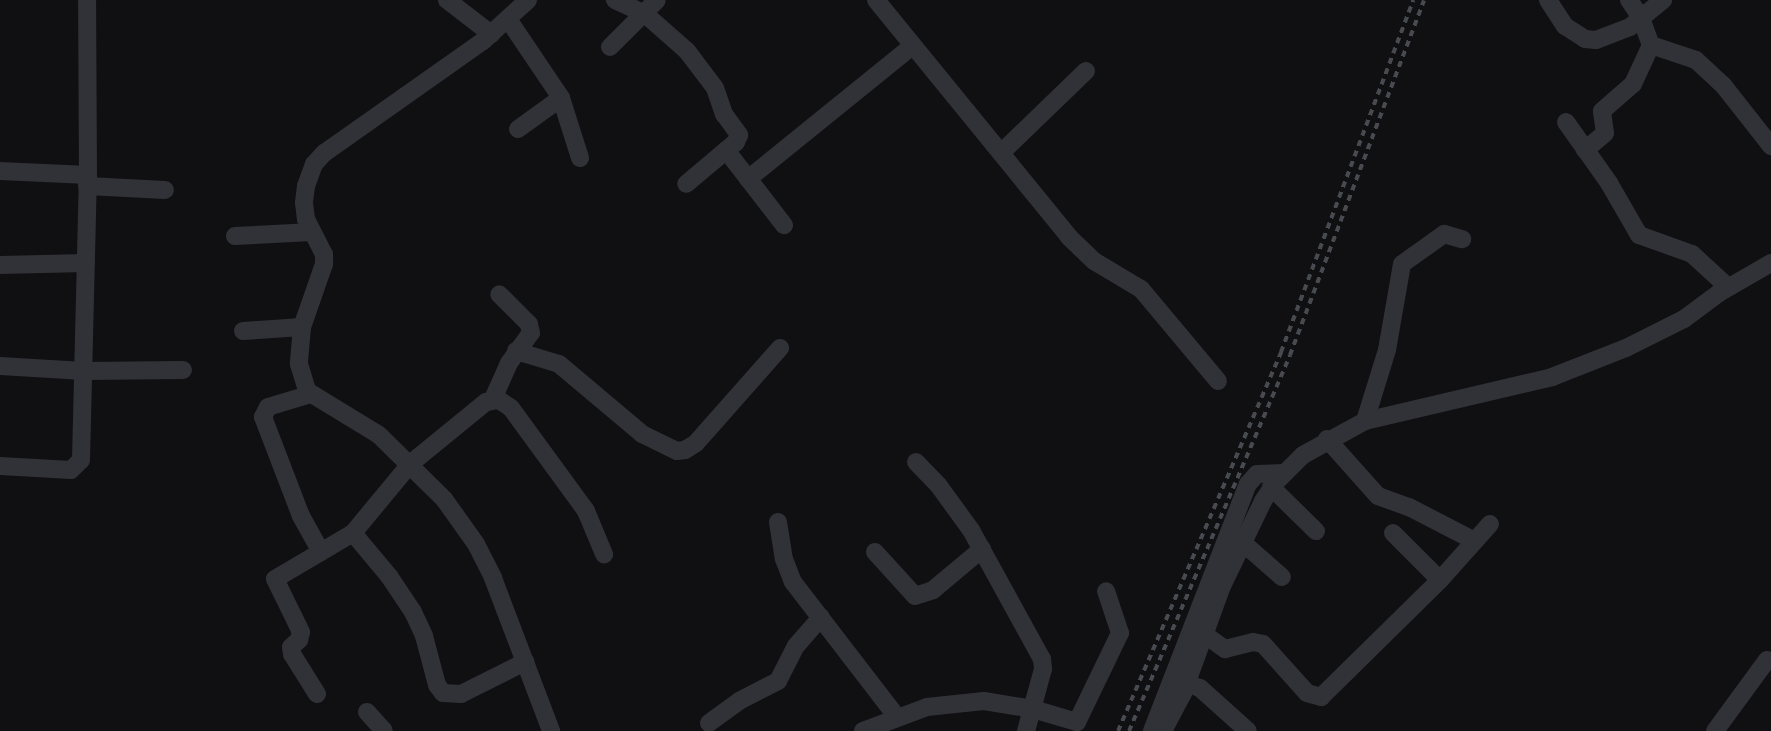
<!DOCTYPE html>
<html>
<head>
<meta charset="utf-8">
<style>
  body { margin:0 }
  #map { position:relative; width:1771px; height:731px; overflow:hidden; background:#101012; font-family:"Fira Sans",sans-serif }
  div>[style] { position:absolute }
  .minor>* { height:18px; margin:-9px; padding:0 9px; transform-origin:9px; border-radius:9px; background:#313237 }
  .rail>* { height:4px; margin-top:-2px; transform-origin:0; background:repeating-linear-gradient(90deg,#474a50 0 6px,transparent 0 11px) }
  span { translate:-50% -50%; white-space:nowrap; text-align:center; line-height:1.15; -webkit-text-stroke:4.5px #0b0b0c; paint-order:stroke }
</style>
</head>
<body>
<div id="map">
  <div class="minor">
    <i style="left:447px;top:0;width:56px;rotate:37.7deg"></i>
    <i style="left:528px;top:0;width:61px;rotate:137.7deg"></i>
    <i style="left:483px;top:41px;width:194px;rotate:144.8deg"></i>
    <i style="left:324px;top:153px;width:15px;rotate:132deg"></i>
    <i style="left:314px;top:164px;width:23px;rotate:110deg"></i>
    <i style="left:306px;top:186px;width:17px;rotate:97deg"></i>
    <i style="left:304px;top:203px;width:16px;rotate:83deg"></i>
    <i style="left:306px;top:219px;width:39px;rotate:63deg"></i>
    <i style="left:324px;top:254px;width:10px;rotate:90deg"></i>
    <i style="left:324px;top:264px;width:67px;rotate:109.2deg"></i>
    <i style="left:302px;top:327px;width:37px;rotate:95deg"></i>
    <i style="left:299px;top:364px;width:28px;rotate:73deg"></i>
    <i style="left:307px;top:391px;width:84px;rotate:31.4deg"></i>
    <i style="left:379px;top:435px;width:91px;rotate:44.6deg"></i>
    <i style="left:444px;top:499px;width:55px;rotate:54.6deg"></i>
    <i style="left:476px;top:544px;width:38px;rotate:63deg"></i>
    <i style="left:493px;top:578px;width:164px;rotate:69.2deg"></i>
    <i style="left:615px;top:0;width:33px;rotate:25deg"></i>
    <i style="left:645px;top:14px;width:56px;rotate:41.4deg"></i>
    <i style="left:687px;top:51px;width:46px;rotate:52.9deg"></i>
    <i style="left:715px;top:88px;width:28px;rotate:71deg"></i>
    <i style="left:724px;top:114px;width:26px;rotate:54deg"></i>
    <i style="left:739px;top:135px;width:8px;rotate:113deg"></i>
    <i style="left:736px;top:142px;width:65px;rotate:140deg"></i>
    <i style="left:876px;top:0;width:306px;rotate:50.8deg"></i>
    <i style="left:1069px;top:237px;width:35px;rotate:44deg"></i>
    <i style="left:1094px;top:261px;width:55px;rotate:30.8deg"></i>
    <i style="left:1141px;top:289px;width:120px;rotate:50.1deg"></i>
    <i style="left:1548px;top:0;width:31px;rotate:57deg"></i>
    <i style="left:1565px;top:26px;width:24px;rotate:33deg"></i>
    <i style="left:1585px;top:39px;width:11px;rotate:5deg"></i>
    <i style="left:1596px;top:40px;width:36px;rotate:-21deg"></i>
    <i style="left:1630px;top:27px;width:43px;rotate:-39.3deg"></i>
    <i style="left:1629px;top:0;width:22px;rotate:56deg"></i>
    <i style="left:1641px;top:18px;width:29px;rotate:70deg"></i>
    <i style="left:1651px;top:45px;width:47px;rotate:18.4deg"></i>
    <i style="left:1696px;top:60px;width:37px;rotate:43deg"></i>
    <i style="left:1723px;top:85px;width:78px;rotate:51.8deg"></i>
    <i style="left:508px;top:19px;width:95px;rotate:56.1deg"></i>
    <i style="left:561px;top:98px;width:63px;rotate:72.4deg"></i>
    <i style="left:610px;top:47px;width:66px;rotate:-45deg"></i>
    <i style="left:1566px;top:122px;width:75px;rotate:54.8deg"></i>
    <i style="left:1609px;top:183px;width:60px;rotate:60deg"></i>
    <i style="left:1639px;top:235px;width:56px;rotate:19.7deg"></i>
    <i style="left:1692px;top:254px;width:49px;rotate:42.5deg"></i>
    <i style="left:518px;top:129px;width:53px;rotate:-35.8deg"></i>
    <i style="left:726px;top:150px;width:95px;rotate:52.3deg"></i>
    <i style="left:1585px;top:150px;width:26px;rotate:-40deg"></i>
    <i style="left:1605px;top:133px;width:22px;rotate:-98deg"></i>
    <i style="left:1602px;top:111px;width:41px;rotate:-41.1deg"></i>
    <i style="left:1633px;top:84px;width:43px;rotate:-65.2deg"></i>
    <i style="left:1001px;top:153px;width:118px;rotate:-44deg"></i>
    <i style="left:0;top:171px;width:88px;rotate:2.6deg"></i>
    <i style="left:748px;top:179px;width:211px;rotate:-39deg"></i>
    <i style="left:87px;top:186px;width:78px;rotate:2.9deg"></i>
    <i style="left:235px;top:236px;width:77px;rotate:-3deg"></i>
    <i style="left:0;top:265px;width:86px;rotate:-1.3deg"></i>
    <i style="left:243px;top:331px;width:59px;rotate:-3.9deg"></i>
    <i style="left:516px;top:351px;width:45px;rotate:16.8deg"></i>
    <i style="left:559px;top:364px;width:109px;rotate:40.1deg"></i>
    <i style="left:642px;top:434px;width:39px;rotate:26deg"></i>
    <i style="left:677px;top:451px;width:8px;rotate:-7deg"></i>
    <i style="left:685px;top:450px;width:13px;rotate:-32deg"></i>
    <i style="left:696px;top:443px;width:127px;rotate:-48.5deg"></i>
    <i style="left:0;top:366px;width:84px;rotate:3.4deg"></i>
    <i style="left:84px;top:371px;width:99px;rotate:-0.6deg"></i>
    <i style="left:311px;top:394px;width:45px;rotate:163.2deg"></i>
    <i style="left:268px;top:407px;width:11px;rotate:117deg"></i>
    <i style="left:263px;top:417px;width:106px;rotate:69deg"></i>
    <i style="left:301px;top:516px;width:41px;rotate:60.9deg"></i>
    <i style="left:493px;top:399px;width:39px;rotate:-66deg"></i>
    <i style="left:509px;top:363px;width:37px;rotate:-54deg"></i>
    <i style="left:531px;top:333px;width:9px;rotate:-103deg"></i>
    <i style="left:529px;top:324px;width:42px;rotate:-135deg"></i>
    <i style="left:1365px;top:421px;width:74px;rotate:-72.8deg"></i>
    <i style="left:1387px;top:350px;width:87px;rotate:-80.1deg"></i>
    <i style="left:1402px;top:264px;width:52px;rotate:-35.5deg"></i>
    <i style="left:1444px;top:234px;width:19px;rotate:16deg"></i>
    <i style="left:1327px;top:439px;width:76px;rotate:48.2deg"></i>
    <i style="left:1378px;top:496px;width:33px;rotate:20deg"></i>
    <i style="left:1409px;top:507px;width:74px;rotate:27.3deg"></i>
    <i style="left:916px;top:462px;width:33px;rotate:46deg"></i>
    <i style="left:939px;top:486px;width:54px;rotate:54deg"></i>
    <i style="left:971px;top:530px;width:147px;rotate:61.2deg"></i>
    <i style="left:1042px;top:659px;width:10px;rotate:84deg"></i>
    <i style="left:1043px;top:669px;width:64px;rotate:105.3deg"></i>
    <i style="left:0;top:466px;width:71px;rotate:3.2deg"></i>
    <i style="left:71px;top:470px;width:14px;rotate:-45deg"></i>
    <i style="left:81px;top:460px;width:285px;rotate:-88.6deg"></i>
    <i style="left:88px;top:175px;width:175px;rotate:-90.3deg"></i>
    <i style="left:1271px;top:487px;width:63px;rotate:44.4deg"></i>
    <i style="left:778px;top:522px;width:37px;rotate:81deg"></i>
    <i style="left:784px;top:559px;width:25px;rotate:69deg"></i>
    <i style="left:793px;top:582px;width:170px;rotate:52.4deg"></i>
    <i style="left:353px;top:533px;width:56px;rotate:50.1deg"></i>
    <i style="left:389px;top:576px;width:43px;rotate:56.3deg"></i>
    <i style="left:413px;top:612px;width:26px;rotate:65deg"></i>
    <i style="left:424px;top:636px;width:51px;rotate:75.1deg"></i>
    <i style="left:437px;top:685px;width:10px;rotate:53deg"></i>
    <i style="left:443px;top:693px;width:18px;rotate:3deg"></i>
    <i style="left:461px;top:694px;width:72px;rotate:-26.6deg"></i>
    <i style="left:1393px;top:533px;width:66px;rotate:45deg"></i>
    <i style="left:1242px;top:542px;width:53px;rotate:41.2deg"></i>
    <i style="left:875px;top:552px;width:59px;rotate:47.7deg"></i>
    <i style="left:915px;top:596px;width:19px;rotate:-18deg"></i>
    <i style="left:933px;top:590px;width:64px;rotate:-39.9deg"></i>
    <i style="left:1204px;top:634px;width:26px;rotate:36deg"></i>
    <i style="left:1225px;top:649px;width:29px;rotate:-14deg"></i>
    <i style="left:1253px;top:642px;width:10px;rotate:11deg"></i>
    <i style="left:1263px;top:644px;width:66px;rotate:48.1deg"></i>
    <i style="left:1307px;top:693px;width:15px;rotate:16deg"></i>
    <i style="left:1321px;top:697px;width:167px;rotate:-44.5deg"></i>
    <i style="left:1440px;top:580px;width:75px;rotate:-48.2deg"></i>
    <i style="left:1186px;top:683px;width:15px;rotate:20deg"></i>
    <i style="left:1200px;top:688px;width:64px;rotate:41.9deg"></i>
    <i style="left:317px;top:694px;width:47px;rotate:-122deg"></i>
    <i style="left:292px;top:654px;width:7px;rotate:-98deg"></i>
    <i style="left:291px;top:647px;width:11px;rotate:-41deg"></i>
    <i style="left:299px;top:640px;width:8px;rotate:-76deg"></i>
    <i style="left:301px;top:632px;width:59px;rotate:-116.1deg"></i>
    <i style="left:275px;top:579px;width:91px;rotate:-30.5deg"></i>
    <i style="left:353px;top:533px;width:89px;rotate:-50.4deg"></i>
    <i style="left:410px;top:464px;width:98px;rotate:-39.2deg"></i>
    <i style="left:486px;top:402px;width:13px;rotate:-9deg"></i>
    <i style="left:499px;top:400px;width:14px;rotate:34deg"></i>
    <i style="left:511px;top:408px;width:127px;rotate:53.9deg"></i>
    <i style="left:586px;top:511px;width:47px;rotate:67.3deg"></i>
    <i style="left:367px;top:712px;width:25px;rotate:48deg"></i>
    <i style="left:709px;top:723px;width:37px;rotate:-36deg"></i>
    <i style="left:739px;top:701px;width:44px;rotate:-27.1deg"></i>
    <i style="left:778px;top:681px;width:39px;rotate:-63deg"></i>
    <i style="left:796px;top:646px;width:38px;rotate:-49deg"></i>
    <i style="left:863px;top:731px;width:68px;rotate:-20.6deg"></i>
    <i style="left:927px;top:707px;width:57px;rotate:-6deg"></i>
    <i style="left:984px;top:701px;width:50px;rotate:9.3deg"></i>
    <i style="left:1033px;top:709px;width:46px;rotate:16.5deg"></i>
    <i style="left:1077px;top:722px;width:99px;rotate:-64.2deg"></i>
    <i style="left:1120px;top:633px;width:44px;rotate:-108.4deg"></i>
    <i style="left:1152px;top:731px;width:265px;rotate:-68.8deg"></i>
    <i style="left:1248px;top:484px;width:13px;rotate:-48deg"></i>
    <i style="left:1257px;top:474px;width:27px;rotate:-2deg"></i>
    <i style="left:1163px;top:731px;width:43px;rotate:-62.2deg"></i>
    <i style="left:1183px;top:693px;width:114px;rotate:-70deg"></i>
    <i style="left:1222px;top:586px;width:94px;rotate:-64.2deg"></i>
    <i style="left:1263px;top:501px;width:23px;rotate:-56deg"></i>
    <i style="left:1276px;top:482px;width:38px;rotate:-45deg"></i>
    <i style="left:1303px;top:455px;width:71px;rotate:-28.7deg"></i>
    <i style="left:1365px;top:421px;width:192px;rotate:-13.2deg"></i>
    <i style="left:1552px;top:377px;width:79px;rotate:-21.4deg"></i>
    <i style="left:1626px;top:348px;width:65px;rotate:-26.6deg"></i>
    <i style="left:1684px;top:319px;width:44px;rotate:-36.6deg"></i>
    <i style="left:1719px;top:293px;width:60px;rotate:-30deg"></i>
    <i style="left:1715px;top:731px;width:88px;rotate:-53.8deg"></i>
  </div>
  <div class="rail">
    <i style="left:1118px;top:731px;width:413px;rotate:-66.7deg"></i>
    <i style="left:1281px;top:352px;width:376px;rotate:-69.4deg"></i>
    <i style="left:1129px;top:731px;width:409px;rotate:-66.8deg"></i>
    <i style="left:1290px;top:355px;width:379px;rotate:-69.3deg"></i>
  </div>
</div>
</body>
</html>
